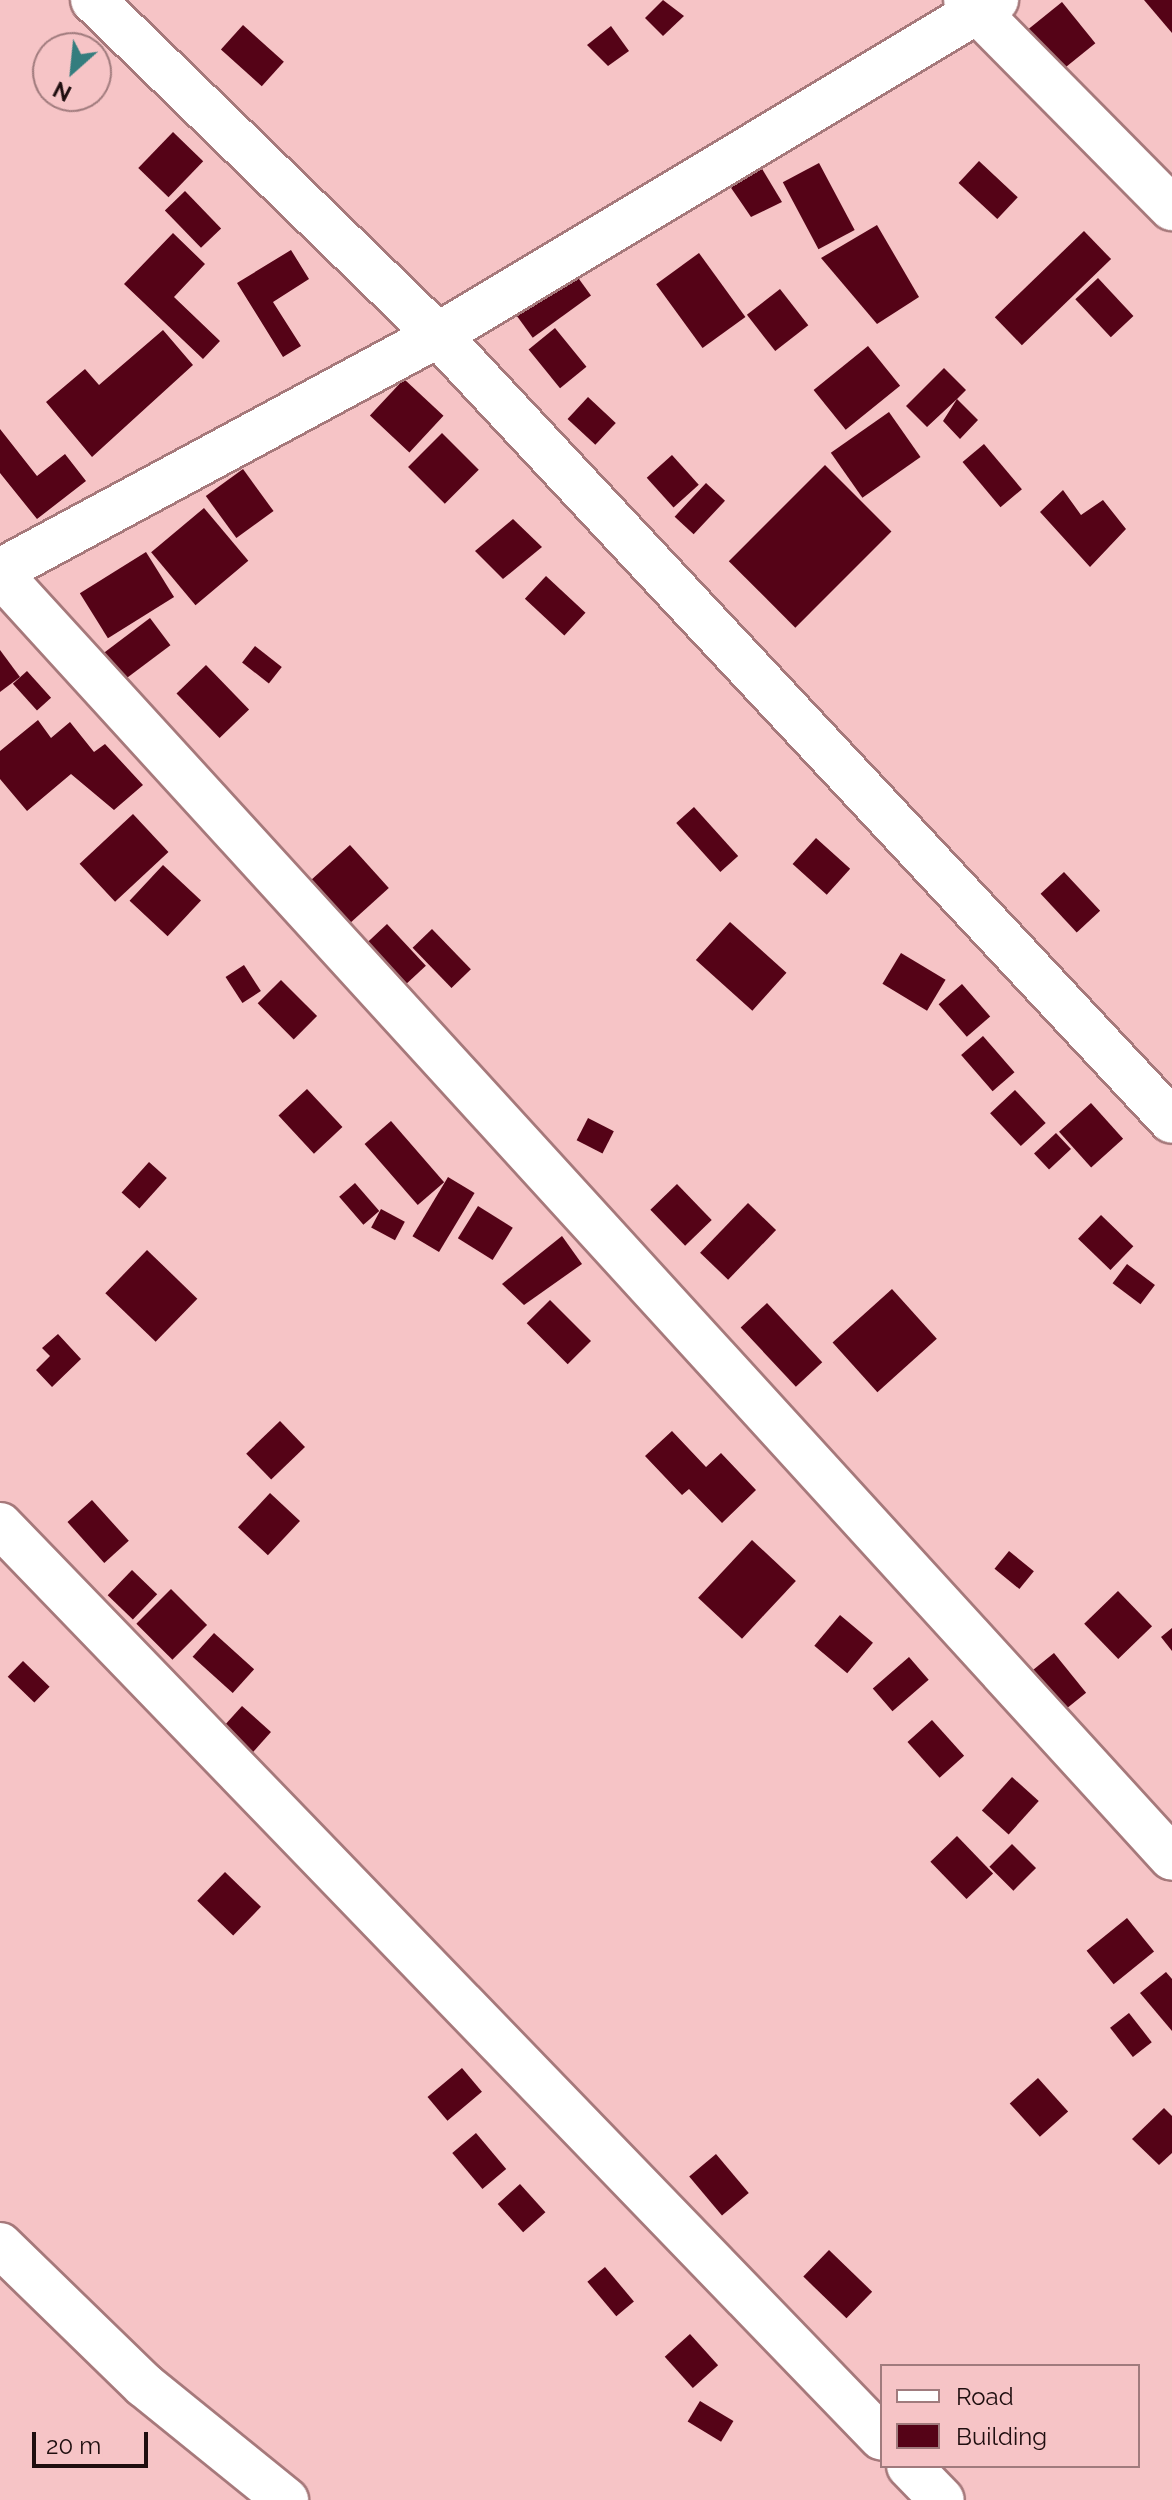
<!DOCTYPE html>
<html>
<head>
<meta charset="utf-8">
<style>
  body { margin:0 }
  #map { position:relative; width:1172px; height:2500px; overflow:hidden; background:#f6c4c6; font-family:Raleway,sans-serif }
  div>[style] { position:absolute }
  .building>* { inset:0; background:#550317; transform-origin:0 0 }
  .roads { filter:drop-shadow(2px 0 #a6797b) drop-shadow(-2px 0 #a6797b) drop-shadow(0 2px #a6797b) drop-shadow(0 -2px #a6797b) }
  .minor>* { height:44px; margin:-22px; padding:0 22px; transform-origin:22px; border-radius:22px; background:#fff }
  span { translate:-50% -50%; white-space:nowrap; text-align:center; line-height:1.15; -webkit-text-stroke:8px #f6c4c6; paint-order:stroke }
  .legend { position:absolute; left:880px; top:2364px; width:260px; height:104px; box-sizing:border-box; background:#f6c4c6; border:2px solid #a07b7d; margin:0; padding:10px 14px; list-style:none; font-size:24px; color:#1f0e0f }
  .legend li { display:flex; align-items:center; gap:16px; height:40px }
  .legend b { width:40px; border:2px solid #a07b7d }
  .north { position:absolute; left:32px; top:32px; width:80px; height:80px; box-sizing:border-box; background:#f6c4c6; border:2px solid #a07b7d; border-radius:50%; rotate:207deg; font-size:22px; font-weight:700; line-height:32px; text-align:center; color:#1f0e0f }
  .north::after { content:''; display:block; margin:auto; width:28px; height:36px; background:#347d7e; clip-path:polygon(50% 0,100% 100%,50% 72%,0 100%) }
  .scale { position:absolute; left:32px; top:2432px; width:116px; height:36px; box-sizing:border-box; border:4px solid #1f0e0f; border-top:0; padding-left:10px; font-size:24px; line-height:28px; white-space:nowrap; color:#1f0e0f; -webkit-text-stroke:6px #f6c4c6; paint-order:stroke }
</style>
</head>
<body>
<div id="map">
  <div class="building">
    <i style="clip-path:polygon(663px 0,684px 16px,663px 36px,645px 18px)"></i>
    <i style="clip-path:polygon(1144px 0,1172px 0,1172px 33px)"></i>
    <i style="left:1062px;top:2px;width:53px;height:51px;rotate:51deg"></i>
    <i style="left:243px;top:25px;width:55px;height:33px;rotate:42deg"></i>
    <i style="clip-path:polygon(611px 26px,629px 51px,608px 66px,587px 45px)"></i>
    <i style="left:173px;top:132px;width:42px;height:50px;rotate:44deg"></i>
    <i style="left:979px;top:161px;width:53px;height:30px;rotate:43deg"></i>
    <i style="clip-path:polygon(758px 162px,782px 202px,751px 217px,725px 179px)"></i>
    <i style="left:819px;top:163px;width:76px;height:41px;rotate:62deg"></i>
    <i style="left:185px;top:191px;width:52px;height:28px;rotate:46deg"></i>
    <i style="clip-path:polygon(877px 225px,919px 297px,877px 324px,821px 258px)"></i>
    <i style="left:1084px;top:231px;width:39px;height:124px;rotate:46deg"></i>
    <i style="clip-path:polygon(173px 233px,205px 264px,174px 297px,220px 341px,203px 359px,124px 284px)"></i>
    <i style="clip-path:polygon(291px 250px,309px 279px,273px 302px,301px 346px,283px 357px,237px 283px)"></i>
    <i style="left:699px;top:253px;width:79px;height:53px;rotate:54deg"></i>
    <i style="left:571px;top:268px;width:34px;height:72px;rotate:54deg"></i>
    <i style="left:1098px;top:278px;width:52px;height:31px;rotate:47deg"></i>
    <i style="left:780px;top:289px;width:46px;height:42px;rotate:52deg"></i>
    <i style="left:555px;top:328px;width:50px;height:34px;rotate:51deg"></i>
    <i style="clip-path:polygon(163px 330px,193px 365px,92px 457px,46px 402px,85px 369px,99px 385px)"></i>
    <i style="left:868px;top:346px;width:51px;height:70px;rotate:51deg"></i>
    <i style="clip-path:polygon(944px 368px,966px 390px,957px 399px,978px 420px,960px 439px,943px 421px,957px 399px,927px 427px,906px 406px)"></i>
    <i style="left:404px;top:379px;width:54px;height:50px;rotate:43deg"></i>
    <i style="left:588px;top:397px;width:38px;height:30px;rotate:43deg"></i>
    <i style="left:889px;top:412px;width:55px;height:71px;rotate:55deg"></i>
    <i style="clip-path:polygon(0 429px,37px 476px,65px 454px,86px 481px,37px 519px,0 473px)"></i>
    <i style="left:442px;top:433px;width:52px;height:48px;rotate:45deg"></i>
    <i style="left:984px;top:444px;width:59px;height:28px;rotate:50deg"></i>
    <i style="left:672px;top:455px;width:40px;height:34px;rotate:48deg"></i>
    <i style="left:825px;top:465px;width:94px;height:136px;rotate:45deg"></i>
    <i style="left:243px;top:469px;width:52px;height:46px;rotate:54deg"></i>
    <i style="left:706px;top:483px;width:26px;height:46px;rotate:43deg"></i>
    <i style="clip-path:polygon(1063px 490px,1081px 515px,1103px 500px,1126px 529px,1090px 567px,1040px 512px)"></i>
    <i style="left:204px;top:508px;width:69px;height:69px;rotate:50deg"></i>
    <i style="clip-path:polygon(513px 519px,542px 547px,503px 579px,475px 551px)"></i>
    <i style="left:146px;top:552px;width:53px;height:78px;rotate:58deg"></i>
    <i style="left:546px;top:576px;width:54px;height:31px;rotate:43deg"></i>
    <i style="left:150px;top:618px;width:34px;height:63px;rotate:53deg"></i>
    <i style="left:255px;top:646px;width:34px;height:21px;rotate:38deg"></i>
    <i style="clip-path:polygon(0 650px,20px 677px,0 692px)"></i>
    <i style="left:206px;top:665px;width:62px;height:41px;rotate:46deg"></i>
    <i style="left:27px;top:671px;width:36px;height:19px;rotate:48deg"></i>
    <i style="clip-path:polygon(38px 720px,51px 738px,70px 722px,94px 752px,105px 744px,143px 785px,114px 810px,71px 774px,27px 811px,0 779px,0 751px)"></i>
    <i style="left:694px;top:807px;width:66px;height:24px;rotate:48deg"></i>
    <i style="left:133px;top:814px;width:52px;height:73px;rotate:47deg"></i>
    <i style="left:816px;top:838px;width:46px;height:35px;rotate:42deg"></i>
    <i style="left:350px;top:845px;width:58px;height:52px;rotate:48deg"></i>
    <i style="left:163px;top:865px;width:52px;height:49px;rotate:43deg"></i>
    <i style="left:1064px;top:872px;width:53px;height:32px;rotate:47deg"></i>
    <i style="left:730px;top:922px;width:76px;height:51px;rotate:42deg"></i>
    <i style="left:387px;top:924px;width:57px;height:42px;rotate:47deg"></i>
    <i style="left:432px;top:929px;width:56px;height:27px;rotate:46deg"></i>
    <i style="left:901px;top:953px;width:52px;height:36px;rotate:31deg"></i>
    <i style="left:244px;top:965px;width:31px;height:22px;rotate:57deg"></i>
    <i style="left:281px;top:980px;width:51px;height:33px;rotate:45deg"></i>
    <i style="left:962px;top:984px;width:43px;height:31px;rotate:49deg"></i>
    <i style="left:983px;top:1036px;width:48px;height:29px;rotate:49deg"></i>
    <i style="left:307px;top:1089px;width:52px;height:39px;rotate:47deg"></i>
    <i style="left:1015px;top:1090px;width:45px;height:34px;rotate:47deg"></i>
    <i style="left:1091px;top:1103px;width:48px;height:43px;rotate:48deg"></i>
    <i style="left:588px;top:1118px;width:29px;height:25px;rotate:27deg"></i>
    <i style="left:391px;top:1121px;width:81px;height:35px;rotate:49deg"></i>
    <i style="left:1056px;top:1133px;width:22px;height:30px;rotate:47deg"></i>
    <i style="left:149px;top:1162px;width:24px;height:41px;rotate:42deg"></i>
    <i style="left:448px;top:1177px;width:31px;height:69px;rotate:31deg"></i>
    <i style="left:355px;top:1183px;width:37px;height:21px;rotate:49deg"></i>
    <i style="left:677px;top:1184px;width:50px;height:37px;rotate:46deg"></i>
    <i style="left:748px;top:1203px;width:39px;height:69px;rotate:44deg"></i>
    <i style="left:478px;top:1206px;width:41px;height:38px;rotate:32deg"></i>
    <i style="left:381px;top:1209px;width:27px;height:21px;rotate:28deg"></i>
    <i style="left:1101px;top:1215px;width:45px;height:33px;rotate:44deg"></i>
    <i style="clip-path:polygon(562px 1236px,582px 1264px,524px 1305px,502px 1284px)"></i>
    <i style="left:147px;top:1250px;width:70px;height:60px;rotate:44deg"></i>
    <i style="left:1127px;top:1264px;width:35px;height:24px;rotate:37deg"></i>
    <i style="left:892px;top:1289px;width:67px;height:80px;rotate:48deg"></i>
    <i style="left:550px;top:1300px;width:58px;height:33px;rotate:45deg"></i>
    <i style="left:767px;top:1303px;width:81px;height:36px;rotate:47deg"></i>
    <i style="clip-path:polygon(58px 1334px,81px 1359px,52px 1387px,36px 1370px,50px 1356px,42px 1348px)"></i>
    <i style="left:280px;top:1421px;width:36px;height:47px;rotate:46deg"></i>
    <i style="clip-path:polygon(672px 1431px,706px 1467px,721px 1453px,756px 1490px,722px 1523px,689px 1489px,682px 1495px,645px 1456px)"></i>
    <i style="left:270px;top:1493px;width:41px;height:47px;rotate:43deg"></i>
    <i style="left:92px;top:1500px;width:55px;height:33px;rotate:48deg"></i>
    <i style="left:752px;top:1540px;width:60px;height:79px;rotate:43deg"></i>
    <i style="left:1009px;top:1551px;width:32px;height:23px;rotate:39deg"></i>
    <i style="left:132px;top:1570px;width:35px;height:35px;rotate:44deg"></i>
    <i style="left:171px;top:1589px;width:51px;height:49px;rotate:45deg"></i>
    <i style="left:1118px;top:1591px;width:49px;height:47px;rotate:46deg"></i>
    <i style="left:840px;top:1615px;width:43px;height:40px;rotate:40deg"></i>
    <i style="clip-path:polygon(1172px 1628px,1172px 1651px,1161px 1637px)"></i>
    <i style="left:214px;top:1633px;width:54px;height:32px;rotate:42deg"></i>
    <i style="left:1054px;top:1653px;width:51px;height:37px;rotate:51deg"></i>
    <i style="left:909px;top:1657px;width:30px;height:48px;rotate:49deg"></i>
    <i style="left:23px;top:1661px;width:37px;height:22px;rotate:44deg"></i>
    <i style="left:242px;top:1706px;width:39px;height:30px;rotate:42deg"></i>
    <i style="left:932px;top:1720px;width:48px;height:33px;rotate:48deg"></i>
    <i style="left:1012px;top:1777px;width:36px;height:45px;rotate:42deg"></i>
    <i style="left:957px;top:1836px;width:52px;height:37px;rotate:46deg"></i>
    <i style="left:1012px;top:1844px;width:34px;height:32px;rotate:45deg"></i>
    <i style="left:225px;top:1872px;width:50px;height:40px;rotate:44deg"></i>
    <i style="left:1127px;top:1918px;width:43px;height:52px;rotate:51deg"></i>
    <i style="clip-path:polygon(1166px 1972px,1172px 1979px,1172px 2031px,1140px 1993px)"></i>
    <i style="left:1129px;top:2013px;width:37px;height:24px;rotate:52deg"></i>
    <i style="left:462px;top:2068px;width:31px;height:45px;rotate:50deg"></i>
    <i style="left:1038px;top:2078px;width:45px;height:38px;rotate:48deg"></i>
    <i style="clip-path:polygon(1164px 2108px,1172px 2116px,1172px 2153px,1159px 2165px,1132px 2139px)"></i>
    <i style="left:476px;top:2133px;width:47px;height:31px;rotate:50deg"></i>
    <i style="left:716px;top:2154px;width:51px;height:35px;rotate:50deg"></i>
    <i style="left:520px;top:2184px;width:38px;height:30px;rotate:48deg"></i>
    <i style="left:829px;top:2250px;width:60px;height:37px;rotate:44deg"></i>
    <i style="left:605px;top:2267px;width:45px;height:23px;rotate:50deg"></i>
    <i style="left:690px;top:2334px;width:42px;height:34px;rotate:48deg"></i>
    <i style="left:700px;top:2401px;width:39px;height:24px;rotate:31deg"></i>
  </div>
  <div class="roads">
    <div class="minor">
      <i style="left:93px;top:0;width:481px;rotate:44.2deg"></i>
      <i style="left:438px;top:335px;width:1075px;rotate:46.96deg"></i>
      <i style="left:966px;top:0;width:293px;rotate:45.3deg"></i>
      <i style="left:0;top:571px;width:498px;rotate:-28.3deg"></i>
      <i style="left:438px;top:335px;width:651px;rotate:-30.98deg"></i>
      <i style="left:0;top:574px;width:1738px;rotate:47.61deg"></i>
      <i style="left:0;top:1525px;width:1269px;rotate:45.99deg"></i>
      <i style="left:0;top:2245px;width:201px;rotate:44.2deg"></i>
      <i style="left:144px;top:2385px;width:183px;rotate:39deg"></i>
      <i style="left:909px;top:2466px;width:47px;rotate:45.9deg"></i>
    </div>
  </div>
  <ul class="legend">
  <li><b style="height:10px;background:#fff"></b>Road</li>
  <li><b style="height:22px;background:#550317"></b>Building</li>
  </ul>
  <div class="north">N</div>
  <div class="scale">20 m</div>
</div>
</body>
</html>
